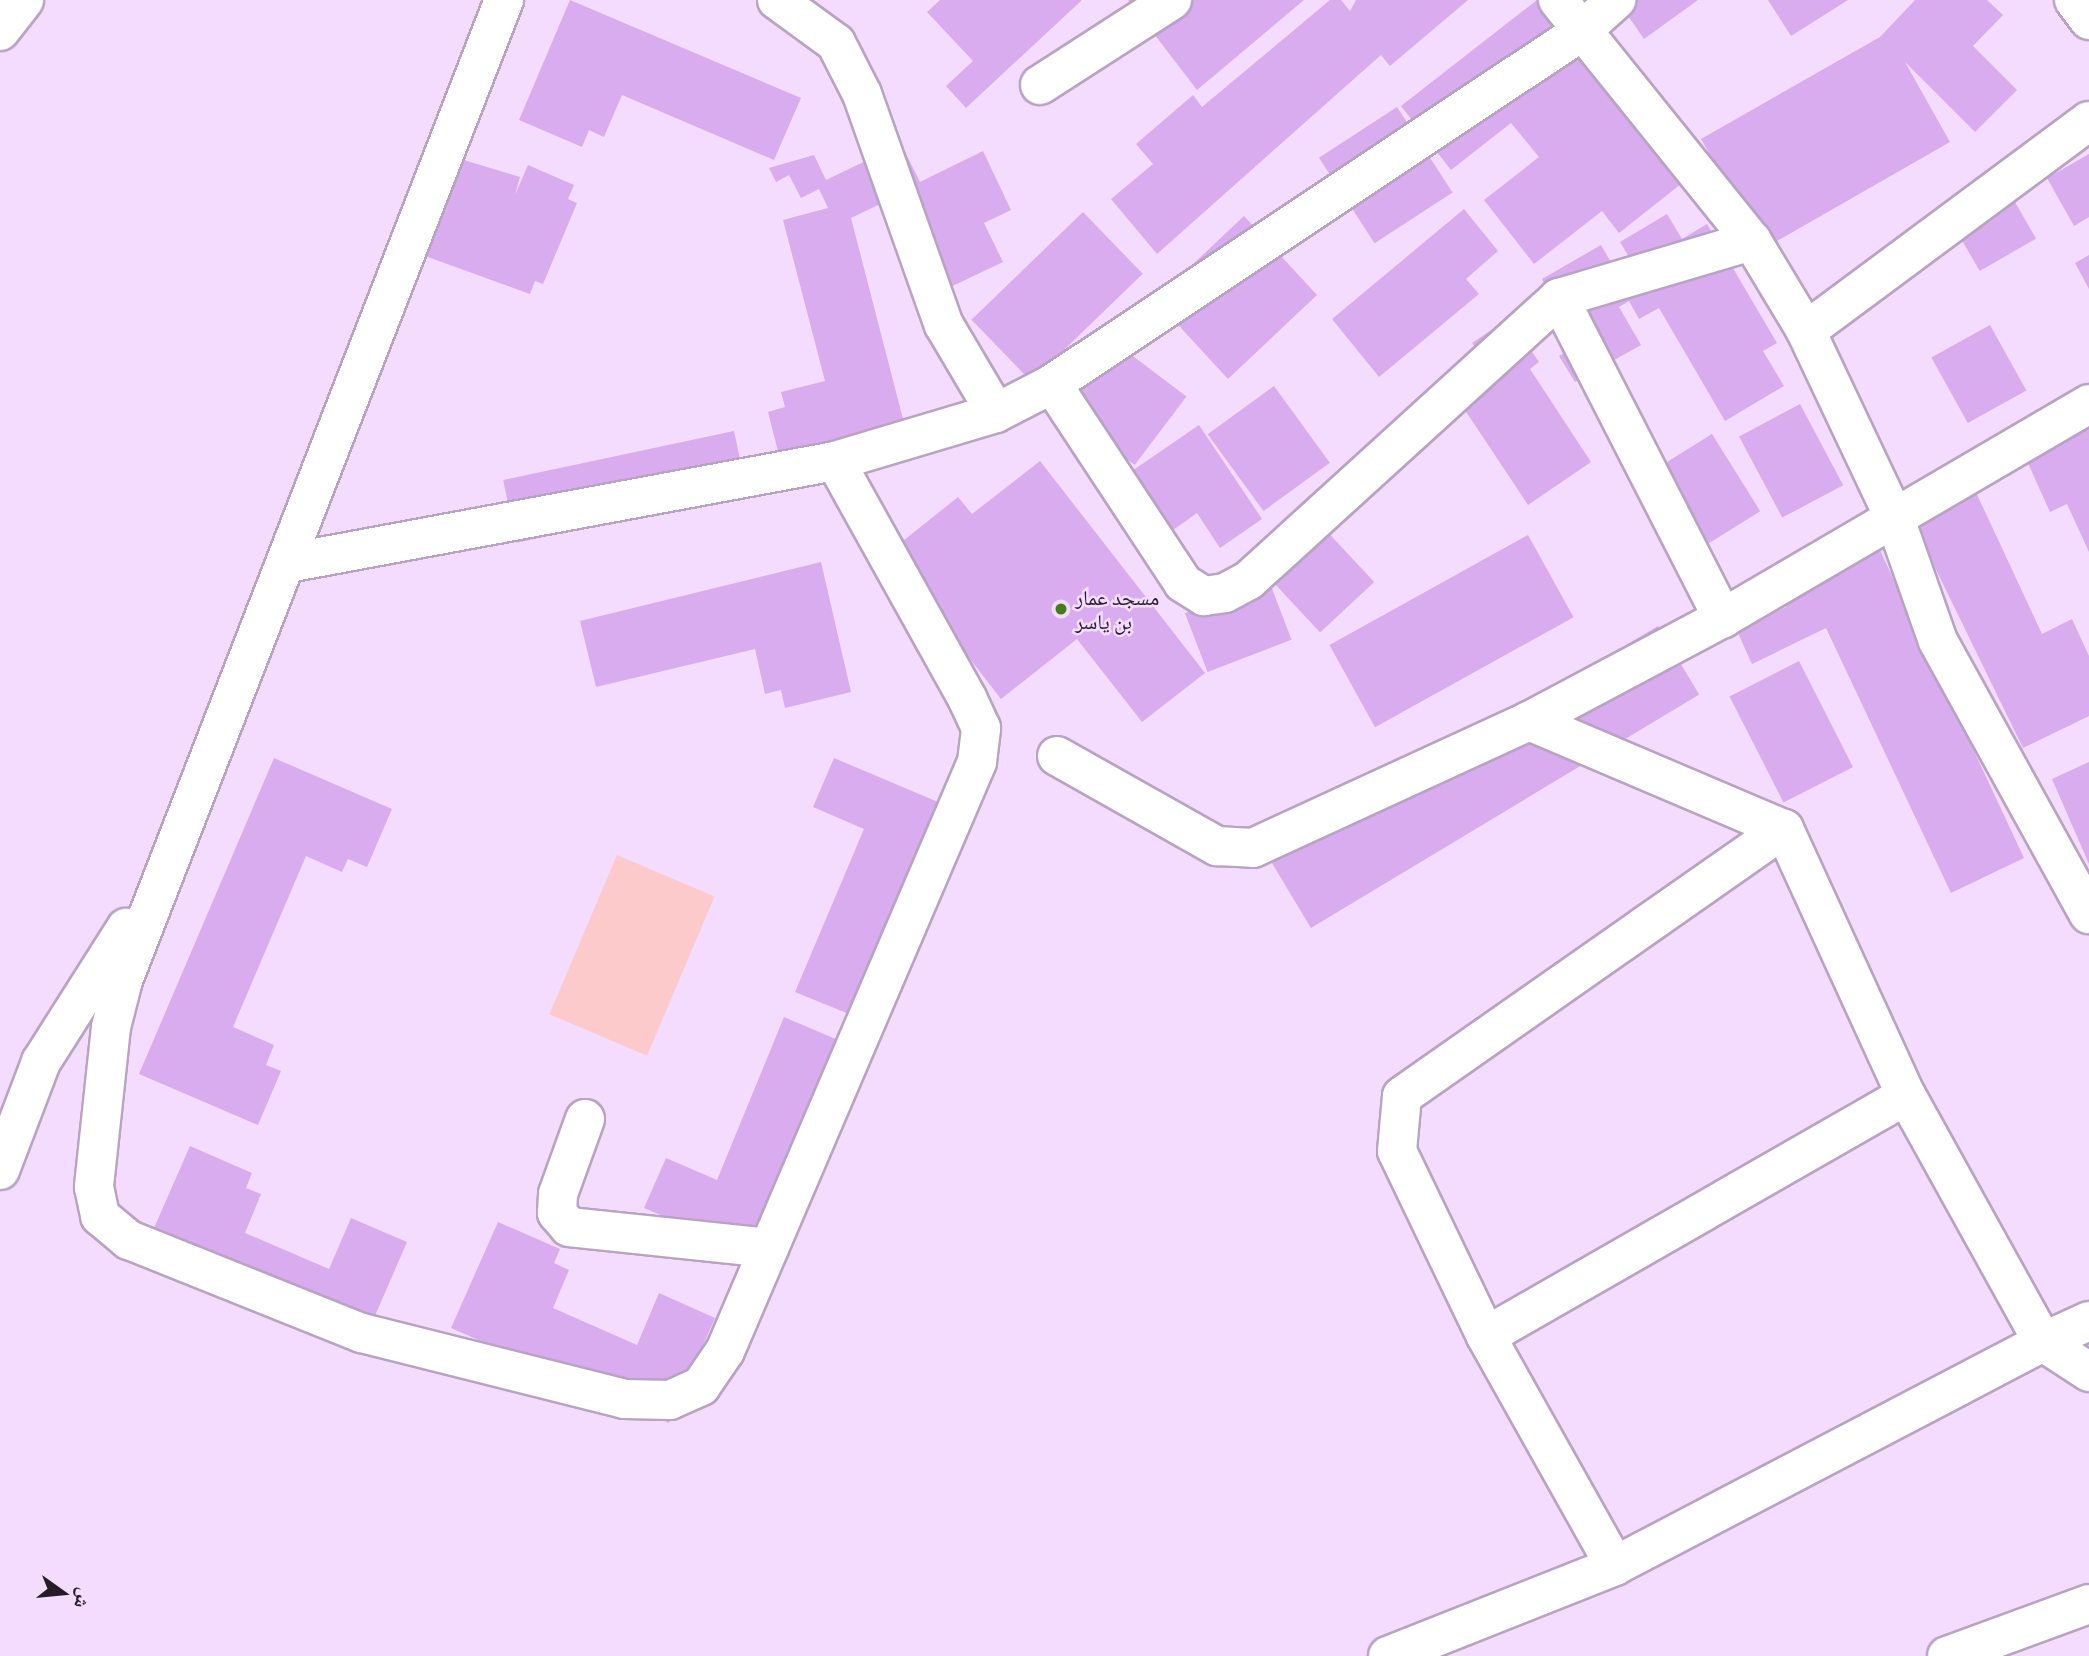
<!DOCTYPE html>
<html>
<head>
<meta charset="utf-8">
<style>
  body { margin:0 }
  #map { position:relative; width:2089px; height:1656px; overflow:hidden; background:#f3dcff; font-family:Barlow,"Noto Naskh Arabic",sans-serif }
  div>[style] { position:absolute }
  .green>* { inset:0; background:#fdcacc; transform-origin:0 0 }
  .building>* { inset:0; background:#d9abef; transform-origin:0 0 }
  .roads { filter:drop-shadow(2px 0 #b9a3c3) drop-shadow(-2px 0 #b9a3c3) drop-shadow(0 2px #b9a3c3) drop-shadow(0 -2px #b9a3c3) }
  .minor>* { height:38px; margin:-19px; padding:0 19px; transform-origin:19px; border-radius:19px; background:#fff }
  .dots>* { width:19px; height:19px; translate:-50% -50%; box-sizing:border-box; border:4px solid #f3dcff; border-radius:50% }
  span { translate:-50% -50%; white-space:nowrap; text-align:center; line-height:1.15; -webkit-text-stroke:5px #f3dcff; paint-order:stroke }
  .poi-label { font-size:21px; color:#251c28 }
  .left { translate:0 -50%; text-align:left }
  .north { position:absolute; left:28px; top:1558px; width:70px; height:70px; -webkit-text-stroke:5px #f3dcff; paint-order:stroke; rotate:105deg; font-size:19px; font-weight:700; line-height:28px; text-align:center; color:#251c28 }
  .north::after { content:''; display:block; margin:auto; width:24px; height:32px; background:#251c28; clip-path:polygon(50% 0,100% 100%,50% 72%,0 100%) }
</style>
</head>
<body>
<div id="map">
  <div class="green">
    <i style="left:617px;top:855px;width:106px;height:173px;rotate:23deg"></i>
  </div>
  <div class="building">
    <i style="clip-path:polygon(570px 0,801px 98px,774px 160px,622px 95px,604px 137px,589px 130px,582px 147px,519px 120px)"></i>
    <i style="clip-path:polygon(940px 0,1082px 0,966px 108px,946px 86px,973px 61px,927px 12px)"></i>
    <i style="clip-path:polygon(1128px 0,1304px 0,1197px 90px)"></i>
    <i style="clip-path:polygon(1330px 0,1341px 0,1350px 11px,1356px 0,1468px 0,1390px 66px,1381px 55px,1157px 254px,1111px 199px,1153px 164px,1136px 144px,1193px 95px,1202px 107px)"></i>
    <i style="clip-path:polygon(1537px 0,1546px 0,1686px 180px,1619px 233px,1602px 211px,1534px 264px,1484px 200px,1539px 157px,1511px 123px,1451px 170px,1401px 106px)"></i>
    <i style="clip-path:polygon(1617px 0,1698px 0,1644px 39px)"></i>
    <i style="clip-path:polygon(1768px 0,1848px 0,1791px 36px)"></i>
    <i style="clip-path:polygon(1915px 0,1987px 0,2003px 15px,1973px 46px,2017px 90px,1975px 132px,1905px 62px,1950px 142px,1770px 245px,1751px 225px,1701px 139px,1880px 37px)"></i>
    <i style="left:1397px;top:107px;width:102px;height:93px;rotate:57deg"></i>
    <i style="clip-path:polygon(901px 144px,920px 182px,983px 151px,1011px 210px,984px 223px,1003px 262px,942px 291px,897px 196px,851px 218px,910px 446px,785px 479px,768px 412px,785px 407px,781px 392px,825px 381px,783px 220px,828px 208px,819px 189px,801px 198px,789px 175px,776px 182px,769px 168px,814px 155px,826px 180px)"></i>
    <i style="clip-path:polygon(2089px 154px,2089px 217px,2074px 226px,2047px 178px)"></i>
    <i style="clip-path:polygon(454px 157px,520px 177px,515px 195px,528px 165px,574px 185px,568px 199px,577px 203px,543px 284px,535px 281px,530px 294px,425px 256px)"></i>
    <i style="left:2012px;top:197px;width:48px;height:65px;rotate:60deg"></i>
    <i style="clip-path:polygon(1464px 209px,1498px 251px,1466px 279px,1479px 294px,1379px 377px,1332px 319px)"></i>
    <i style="left:1083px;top:212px;width:86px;height:155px;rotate:46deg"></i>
    <i style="clip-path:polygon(1667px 214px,1682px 239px,1707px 224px,1777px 343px,1763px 351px,1784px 386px,1725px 421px,1659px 308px,1639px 319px,1629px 301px,1619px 307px,1641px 345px,1575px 382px,1559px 356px,1568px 351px,1556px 304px,1542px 279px,1601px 245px,1619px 276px,1635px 267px,1620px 242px)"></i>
    <i style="clip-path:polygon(1244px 216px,1317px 295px,1228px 379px,1169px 315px,1140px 314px)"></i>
    <i style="clip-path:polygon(2089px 255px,2089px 289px,2075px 263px)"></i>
    <i style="clip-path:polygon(1509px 318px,1539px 362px,1530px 369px,1591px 462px,1528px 505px,1443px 377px,1479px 353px,1472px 343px)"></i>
    <i style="left:1990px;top:325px;width:75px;height:67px;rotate:61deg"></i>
    <i style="left:1105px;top:335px;width:102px;height:86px;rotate:37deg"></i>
    <i style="left:1274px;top:386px;width:95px;height:82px;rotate:54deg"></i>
    <i style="left:1800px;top:404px;width:92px;height:69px;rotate:62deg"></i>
    <i style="clip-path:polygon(2089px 406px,2089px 552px,2067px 504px,2050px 512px,2017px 439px)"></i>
    <i style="clip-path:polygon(1199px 425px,1262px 519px,1220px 548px,1197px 513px,1169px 533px,1129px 473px)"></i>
    <i style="left:734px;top:431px;width:64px;height:236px;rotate:78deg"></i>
    <i style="left:1712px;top:434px;width:91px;height:87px;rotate:58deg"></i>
    <i style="clip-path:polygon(1040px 461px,1205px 673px,1142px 722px,1077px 639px,1001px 699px,888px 553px,958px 497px,972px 514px)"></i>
    <i style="clip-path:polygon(1967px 473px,2042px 634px,2072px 619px,2089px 656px,2089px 716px,2023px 748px,1904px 504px)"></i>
    <i style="left:1321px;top:525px;width:78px;height:74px;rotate:47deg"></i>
    <i style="clip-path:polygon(1871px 531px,2024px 858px,1951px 893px,1826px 628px,1752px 664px,1737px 631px,1786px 607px,1772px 578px)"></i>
    <i style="left:1528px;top:535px;width:94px;height:227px;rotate:61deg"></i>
    <i style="clip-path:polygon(821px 562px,851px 692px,785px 708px,781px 690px,765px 694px,755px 649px,596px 687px,580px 621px)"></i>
    <i style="left:1269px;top:581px;width:63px;height:90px;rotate:69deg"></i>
    <i style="left:1658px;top:626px;width:80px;height:453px;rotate:59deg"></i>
    <i style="left:1799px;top:661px;width:119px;height:78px;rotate:63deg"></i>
    <i style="clip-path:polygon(274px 758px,392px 809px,367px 867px,348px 859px,342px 872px,306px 856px,233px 1027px,274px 1045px,266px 1065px,281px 1071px,258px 1125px,139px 1074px)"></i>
    <i style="clip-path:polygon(834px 758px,938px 802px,849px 1014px,795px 992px,864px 829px,813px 807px)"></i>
    <i style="clip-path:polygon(2089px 762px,2089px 864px,2052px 779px)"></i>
    <i style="clip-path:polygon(784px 1017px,838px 1040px,749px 1252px,644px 1208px,666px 1158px,717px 1180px)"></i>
    <i style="clip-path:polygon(190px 1146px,252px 1173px,246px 1188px,261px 1194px,245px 1233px,329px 1269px,351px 1218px,407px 1242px,361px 1348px,143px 1253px)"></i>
    <i style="clip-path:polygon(498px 1222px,560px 1249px,554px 1263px,569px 1270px,553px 1308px,637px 1345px,659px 1293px,715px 1318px,669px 1423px,451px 1328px)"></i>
  </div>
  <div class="roads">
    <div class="minor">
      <i style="left:504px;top:0;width:1051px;rotate:111.24deg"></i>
      <i style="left:123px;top:980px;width:49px;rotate:104.3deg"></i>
      <i style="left:111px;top:1027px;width:161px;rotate:96.1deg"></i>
      <i style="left:94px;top:1187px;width:30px;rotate:78deg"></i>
      <i style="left:100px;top:1216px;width:38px;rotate:40deg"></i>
      <i style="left:129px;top:1240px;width:251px;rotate:21.8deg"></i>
      <i style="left:362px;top:1333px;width:271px;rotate:14.1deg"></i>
      <i style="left:625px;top:1399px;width:45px;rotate:1.3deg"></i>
      <i style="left:670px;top:1400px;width:34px;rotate:-24deg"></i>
      <i style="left:701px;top:1386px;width:42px;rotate:-55.6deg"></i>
      <i style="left:725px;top:1351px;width:641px;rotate:-66.84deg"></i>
      <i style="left:977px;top:762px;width:34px;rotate:-83deg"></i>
      <i style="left:981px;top:728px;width:33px;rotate:-115deg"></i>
      <i style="left:967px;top:698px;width:271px;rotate:-119.1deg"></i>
      <i style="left:777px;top:0;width:73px;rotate:36.1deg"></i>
      <i style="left:836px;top:43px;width:57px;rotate:63deg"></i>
      <i style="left:862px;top:94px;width:245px;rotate:70.5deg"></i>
      <i style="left:944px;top:325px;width:102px;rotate:59.4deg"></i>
      <i style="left:1558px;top:0;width:309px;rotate:51.2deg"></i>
      <i style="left:1752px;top:241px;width:105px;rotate:59deg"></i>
      <i style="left:1806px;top:331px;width:208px;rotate:64.7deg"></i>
      <i style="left:1895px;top:519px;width:129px;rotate:70.6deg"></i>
      <i style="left:1938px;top:641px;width:312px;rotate:61.1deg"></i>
      <i style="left:2074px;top:0;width:25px;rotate:53deg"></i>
      <i style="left:0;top:31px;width:39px;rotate:-52deg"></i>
      <i style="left:1040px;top:85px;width:157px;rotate:-32.8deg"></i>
      <i style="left:1559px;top:298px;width:360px;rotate:62.9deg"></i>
      <i style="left:1806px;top:331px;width:352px;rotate:-36.6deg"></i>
      <i style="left:1052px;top:384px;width:238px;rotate:56.6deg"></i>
      <i style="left:1183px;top:583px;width:25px;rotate:32deg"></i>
      <i style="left:1204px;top:596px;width:21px;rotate:-8deg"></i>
      <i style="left:1225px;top:593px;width:27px;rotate:-28deg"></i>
      <i style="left:1249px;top:580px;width:419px;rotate:-42.3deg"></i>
      <i style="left:1559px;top:298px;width:201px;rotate:-16.5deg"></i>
      <i style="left:288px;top:563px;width:556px;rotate:-10.56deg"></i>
      <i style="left:835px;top:461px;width:168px;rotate:-16.6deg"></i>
      <i style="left:996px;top:413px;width:63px;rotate:-27.4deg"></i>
      <i style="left:1052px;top:384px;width:633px;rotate:-33.66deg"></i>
      <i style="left:1579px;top:33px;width:50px;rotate:-41.7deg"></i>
      <i style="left:1529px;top:721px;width:277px;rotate:23deg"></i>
      <i style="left:1057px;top:756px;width:184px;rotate:29.4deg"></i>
      <i style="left:1217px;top:846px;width:36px;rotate:3deg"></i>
      <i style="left:1253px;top:848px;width:304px;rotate:-24.7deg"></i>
      <i style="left:1529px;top:721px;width:220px;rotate:-28deg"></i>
      <i style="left:1723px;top:618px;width:424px;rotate:-30.3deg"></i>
      <i style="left:585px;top:1119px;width:80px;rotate:109.8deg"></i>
      <i style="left:558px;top:1194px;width:19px;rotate:93deg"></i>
      <i style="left:557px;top:1213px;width:18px;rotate:49deg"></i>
      <i style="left:569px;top:1227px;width:201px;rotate:6deg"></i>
      <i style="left:0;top:1170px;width:116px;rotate:-69.2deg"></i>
      <i style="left:41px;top:1062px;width:159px;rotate:-57.6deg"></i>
      <i style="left:2089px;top:1321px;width:51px;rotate:155.5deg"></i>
      <i style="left:2043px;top:1342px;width:483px;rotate:152.4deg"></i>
      <i style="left:1615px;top:1566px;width:264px;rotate:-119.3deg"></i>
      <i style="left:1486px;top:1336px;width:205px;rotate:-115.7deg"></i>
      <i style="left:1397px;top:1151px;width:55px;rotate:-84.8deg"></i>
      <i style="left:1402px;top:1096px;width:466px;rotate:-35deg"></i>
      <i style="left:1784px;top:829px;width:293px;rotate:65.4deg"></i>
      <i style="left:1906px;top:1095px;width:282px;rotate:61deg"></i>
      <i style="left:2043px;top:1342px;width:55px;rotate:33.1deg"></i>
      <i style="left:1486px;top:1336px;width:484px;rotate:-29.8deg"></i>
      <i style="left:1388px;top:1656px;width:244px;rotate:-21.6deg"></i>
      <i style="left:1947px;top:1656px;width:151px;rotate:-20.1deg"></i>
    </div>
  </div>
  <div class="dots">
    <i style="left:1061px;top:609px;background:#457d15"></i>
  </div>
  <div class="poi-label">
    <span class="left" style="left:1075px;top:609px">مسجد عمار<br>بن ياسر</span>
  </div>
  <div class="north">ش</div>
</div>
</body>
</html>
